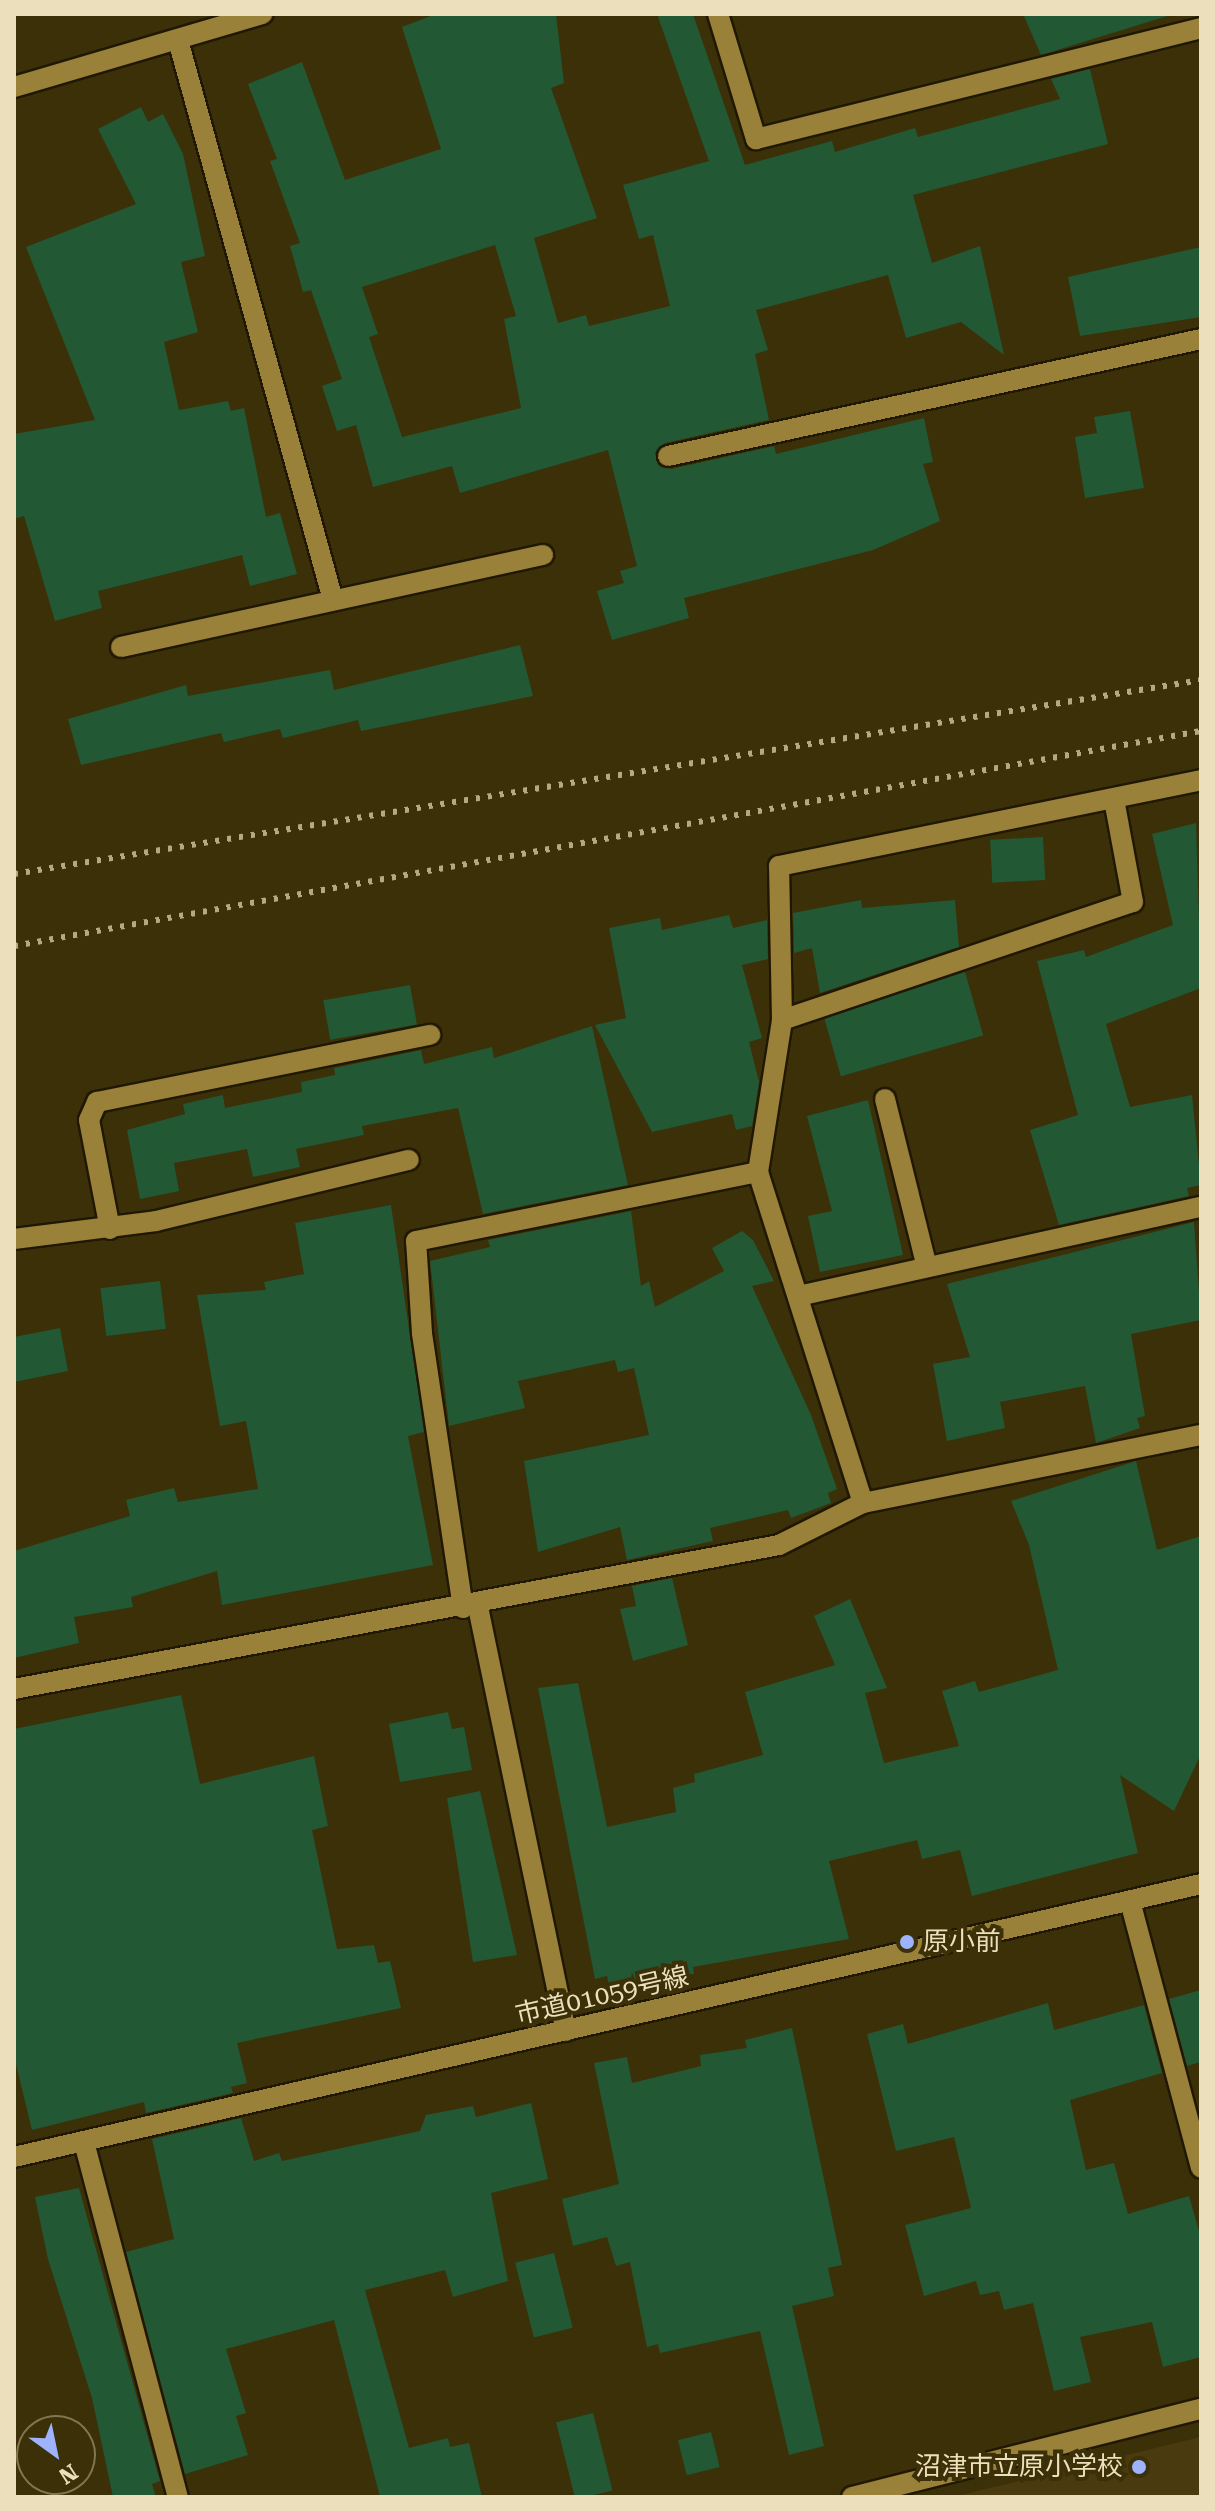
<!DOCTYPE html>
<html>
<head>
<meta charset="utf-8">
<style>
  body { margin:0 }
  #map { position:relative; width:1215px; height:2511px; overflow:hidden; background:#3c3008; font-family:"Roboto Serif","Noto Sans JP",serif }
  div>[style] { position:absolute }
  .built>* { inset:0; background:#493b0f }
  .building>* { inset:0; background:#225833; transform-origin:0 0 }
  .roads { filter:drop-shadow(2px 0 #201803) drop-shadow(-2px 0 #201803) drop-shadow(0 2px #201803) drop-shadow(0 -2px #201803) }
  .service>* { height:20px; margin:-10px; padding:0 10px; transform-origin:10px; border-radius:10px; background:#998139 }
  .minor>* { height:20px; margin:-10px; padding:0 10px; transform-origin:10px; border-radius:10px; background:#998139 }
  .tertiary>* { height:20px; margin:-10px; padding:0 10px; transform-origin:10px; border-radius:10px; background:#998139 }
  .secondary>* { height:20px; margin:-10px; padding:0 10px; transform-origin:10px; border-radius:10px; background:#998139 }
  .rail>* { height:6px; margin-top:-3px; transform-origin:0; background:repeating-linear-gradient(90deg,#b5a984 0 4px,transparent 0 12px) }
  .dots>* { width:22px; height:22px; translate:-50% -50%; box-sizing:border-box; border:4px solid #3c3008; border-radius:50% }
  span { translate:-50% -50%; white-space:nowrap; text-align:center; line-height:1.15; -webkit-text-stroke:8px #3c3008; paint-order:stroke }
  .poi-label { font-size:26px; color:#ebdfbc }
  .left { translate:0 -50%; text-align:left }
  .right { translate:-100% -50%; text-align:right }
  .street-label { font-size:26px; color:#ebdfbc }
  .frame { position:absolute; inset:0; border:16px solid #ebdfbc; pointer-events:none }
  .north { position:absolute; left:16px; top:2415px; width:80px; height:80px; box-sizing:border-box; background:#3c3008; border:2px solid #827650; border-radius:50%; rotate:147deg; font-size:22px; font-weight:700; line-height:32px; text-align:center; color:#ebdfbc }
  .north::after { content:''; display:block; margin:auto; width:28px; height:36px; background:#9eb3fd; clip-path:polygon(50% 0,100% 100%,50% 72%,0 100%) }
</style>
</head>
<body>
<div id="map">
  <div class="built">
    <i style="clip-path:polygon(1201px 2437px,1201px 2497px,953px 2497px)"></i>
  </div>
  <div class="building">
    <i style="clip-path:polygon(evenodd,436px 14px,556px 14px,564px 83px,551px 88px,597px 218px,534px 238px,558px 323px,586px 315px,589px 326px,670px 306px,653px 235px,639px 239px,623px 185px,709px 161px,657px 14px,693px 14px,745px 165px,832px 141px,835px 152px,915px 128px,918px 137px,1060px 99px,1051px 79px,1090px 69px,1108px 144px,913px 195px,932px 263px,980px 246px,1004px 355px,961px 322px,906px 338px,888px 275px,756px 310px,768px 350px,755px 354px,769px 420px,665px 443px,655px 453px,659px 465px,671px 469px,774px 446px,776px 454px,924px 418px,933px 462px,923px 464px,940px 521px,873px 550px,684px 598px,689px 618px,612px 640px,597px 591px,624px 583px,620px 571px,637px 566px,608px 450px,460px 493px,452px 466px,373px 487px,356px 425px,337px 431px,322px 386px,342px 379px,311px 290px,303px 292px,290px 246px,300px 243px,270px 161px,277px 159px,248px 84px,302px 62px,345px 180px,441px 149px,402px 27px,436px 14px,495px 245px,516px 316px,504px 319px,521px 408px,402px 437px,369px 337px,378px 334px,362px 287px,495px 245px)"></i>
    <i style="clip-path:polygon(1023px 14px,1174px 14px,1041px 55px)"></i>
    <i style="clip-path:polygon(141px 107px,148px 122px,163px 114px,183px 154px,205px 256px,181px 262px,198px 332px,164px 342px,179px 410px,228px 401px,231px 411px,244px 408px,266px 517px,280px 513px,297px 574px,250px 586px,242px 555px,98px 591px,102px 608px,55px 621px,24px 516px,14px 519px,14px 434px,95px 420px,26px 247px,136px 204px,98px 129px)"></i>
    <i style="clip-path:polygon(1201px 247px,1201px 317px,1080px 336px,1068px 277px)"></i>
    <i style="clip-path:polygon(1130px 411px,1144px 488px,1085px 498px,1075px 437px,1097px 433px,1094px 417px)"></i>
    <i style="clip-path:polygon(520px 645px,533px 696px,361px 731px,358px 720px,283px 738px,280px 729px,224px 742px,221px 733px,81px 765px,68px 719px,186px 685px,188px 696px,330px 670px,334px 690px)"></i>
    <i style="clip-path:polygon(1196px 823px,1201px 988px,1106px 1024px,1130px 1107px,1192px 1095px,1201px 1185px,1187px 1188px,1189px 1196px,1059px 1225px,1030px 1130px,1078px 1115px,1037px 961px,1084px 950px,1086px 957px,1173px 925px,1152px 834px)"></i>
    <i style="left:1043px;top:837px;width:43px;height:53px;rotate:87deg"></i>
    <i style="clip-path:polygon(861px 900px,862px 908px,955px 900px,959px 947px,820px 993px,812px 948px,794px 953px,793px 913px)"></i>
    <i style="clip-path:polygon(729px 915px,733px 928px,767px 920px,768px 959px,742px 965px,762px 1038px,749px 1042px,759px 1082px,752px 1126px,736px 1130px,732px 1114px,652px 1132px,595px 1025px,626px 1018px,609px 928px,660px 918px,662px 930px)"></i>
    <i style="left:965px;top:972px;width:66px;height:148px;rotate:74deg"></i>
    <i style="left:410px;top:985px;width:40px;height:88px;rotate:80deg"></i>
    <i style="clip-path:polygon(592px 1026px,628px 1185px,483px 1214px,458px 1108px,362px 1126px,364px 1135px,296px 1149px,300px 1167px,253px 1177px,247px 1149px,174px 1163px,179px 1191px,140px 1199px,127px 1130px,185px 1114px,183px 1104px,223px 1095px,225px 1108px,302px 1092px,301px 1082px,335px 1075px,334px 1068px,421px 1050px,424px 1064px,492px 1047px,494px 1058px)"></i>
    <i style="clip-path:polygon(868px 1100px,903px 1255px,820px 1272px,808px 1216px,832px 1211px,807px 1116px)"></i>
    <i style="clip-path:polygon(391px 1205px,424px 1432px,408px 1436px,433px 1565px,222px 1605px,217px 1571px,131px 1597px,133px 1607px,74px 1617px,79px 1643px,14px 1658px,14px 1551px,130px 1516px,126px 1500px,174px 1488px,178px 1502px,258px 1489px,246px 1421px,220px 1426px,197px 1295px,266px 1290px,264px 1282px,304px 1274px,295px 1223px)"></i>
    <i style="clip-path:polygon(631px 1211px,641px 1286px,649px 1281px,655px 1307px,724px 1271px,712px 1248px,742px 1231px,753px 1240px,774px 1281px,752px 1286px,811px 1415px,837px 1489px,828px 1493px,831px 1503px,791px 1518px,788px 1510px,710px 1528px,713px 1541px,627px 1560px,620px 1527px,538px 1552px,524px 1461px,649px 1435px,634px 1368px,618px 1372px,615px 1360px,518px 1381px,525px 1408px,449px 1426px,430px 1261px,490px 1247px,488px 1240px)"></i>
    <i style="clip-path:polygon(1194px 1222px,1201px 1320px,1131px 1334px,1145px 1416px,1137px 1418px,1140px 1428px,1096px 1443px,1085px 1386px,1000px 1402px,1005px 1428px,947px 1441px,933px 1364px,970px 1357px,947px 1284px)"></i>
    <i style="left:160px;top:1281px;width:48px;height:60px;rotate:83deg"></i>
    <i style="clip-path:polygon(60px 1328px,68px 1371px,14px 1382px,14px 1337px)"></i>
    <i style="clip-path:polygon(1136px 1461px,1157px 1550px,1201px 1536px,1201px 1754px,1174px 1811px,1120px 1775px,1138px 1853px,972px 1896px,960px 1850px,922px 1859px,917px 1840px,829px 1861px,849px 1939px,693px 1967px,694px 1974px,611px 1994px,607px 1976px,595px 1979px,538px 1688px,578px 1683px,607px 1827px,676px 1812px,673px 1788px,695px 1782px,694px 1774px,763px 1755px,745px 1692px,835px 1665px,814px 1616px,850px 1599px,887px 1688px,865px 1693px,884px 1763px,959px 1746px,942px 1691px,975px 1681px,979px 1692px,1058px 1670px,1029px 1545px,1011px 1501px)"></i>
    <i style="clip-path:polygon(672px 1578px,688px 1645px,633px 1661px,620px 1609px,636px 1606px,632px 1586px)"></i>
    <i style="clip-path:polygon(181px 1695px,200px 1784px,314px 1756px,328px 1826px,312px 1830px,337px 1949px,374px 1945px,378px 1963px,390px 1961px,401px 2008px,237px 2043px,247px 2083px,231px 2087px,233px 2093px,146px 2113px,144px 2102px,32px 2130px,14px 2056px,14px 1729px)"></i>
    <i style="clip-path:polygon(448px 1712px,452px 1729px,464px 1727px,472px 1770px,400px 1782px,389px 1724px)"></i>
    <i style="clip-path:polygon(480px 1791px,517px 1955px,473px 1962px,447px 1798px)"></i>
    <i style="clip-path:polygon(1201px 1990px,1201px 2062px,1187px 2066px,1169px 1999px)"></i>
    <i style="clip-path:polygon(1048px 2003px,1054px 2030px,1144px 2005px,1162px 2073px,1070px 2100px,1086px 2170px,1114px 2163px,1128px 2214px,1189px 2196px,1201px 2238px,1201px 2357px,1163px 2367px,1152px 2322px,1080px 2337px,1091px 2382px,1054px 2391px,1033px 2303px,1004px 2310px,999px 2291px,980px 2295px,976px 2281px,924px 2296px,905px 2225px,971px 2208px,954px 2137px,896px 2151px,867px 2034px,903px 2024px,908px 2044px)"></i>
    <i style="clip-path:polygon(792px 2028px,842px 2265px,828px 2268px,834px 2296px,792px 2306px,824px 2446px,789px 2455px,760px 2331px,660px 2353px,658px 2344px,647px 2347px,630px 2262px,616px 2266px,607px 2237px,573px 2246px,562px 2199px,619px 2184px,594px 2063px,627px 2057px,632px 2083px,701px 2066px,700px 2055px,747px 2048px,745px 2040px)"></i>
    <i style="clip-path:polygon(531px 2103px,548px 2179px,491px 2193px,508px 2281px,453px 2297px,445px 2270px,365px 2290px,409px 2448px,448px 2438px,450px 2447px,469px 2443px,482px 2497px,380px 2497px,334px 2320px,226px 2349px,246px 2413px,236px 2416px,248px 2455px,185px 2474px,126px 2252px,174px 2239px,152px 2139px,241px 2118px,254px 2161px,279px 2153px,282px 2161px,420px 2131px,426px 2115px,473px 2106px,476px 2117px)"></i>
    <i style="clip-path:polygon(79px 2188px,160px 2481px,152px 2484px,156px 2497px,113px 2497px,92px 2398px,48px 2259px,35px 2197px)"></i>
    <i style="left:554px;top:2253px;width:77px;height:40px;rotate:76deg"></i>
    <i style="left:593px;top:2413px;width:80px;height:38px;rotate:76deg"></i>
    <i style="left:711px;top:2432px;width:36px;height:34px;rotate:76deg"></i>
  </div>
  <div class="roads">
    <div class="service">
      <i style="left:110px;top:1229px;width:111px;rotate:-100.9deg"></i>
      <i style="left:89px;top:1120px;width:20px;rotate:-66deg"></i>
      <i style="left:97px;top:1102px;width:340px;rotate:-11.4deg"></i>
      <i style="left:14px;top:1239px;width:143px;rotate:-7.2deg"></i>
      <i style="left:156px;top:1221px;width:260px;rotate:-13.6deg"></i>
    </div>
    <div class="minor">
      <i style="left:718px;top:14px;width:131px;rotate:73.1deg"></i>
      <i style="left:756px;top:139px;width:459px;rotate:-14deg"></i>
      <i style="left:178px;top:40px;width:581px;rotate:74.53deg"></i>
      <i style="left:668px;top:456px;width:546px;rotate:-12.38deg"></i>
      <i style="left:121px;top:647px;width:432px;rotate:-12.3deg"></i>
      <i style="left:782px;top:1020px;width:370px;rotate:-18.6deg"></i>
      <i style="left:1133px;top:902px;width:105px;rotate:-100.5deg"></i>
      <i style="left:885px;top:1099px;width:170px;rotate:76deg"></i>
      <i style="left:798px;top:1296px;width:413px;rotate:-12.5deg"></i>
      <i style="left:863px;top:1503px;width:347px;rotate:-107.6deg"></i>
      <i style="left:758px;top:1172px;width:154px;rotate:-81deg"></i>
      <i style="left:782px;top:1020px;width:154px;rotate:-91.1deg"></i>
      <i style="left:779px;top:866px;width:431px;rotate:-11.5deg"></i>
      <i style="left:478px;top:1607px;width:433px;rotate:78.3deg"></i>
      <i style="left:463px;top:1608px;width:278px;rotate:-98.5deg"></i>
      <i style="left:422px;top:1333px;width:92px;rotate:-93.7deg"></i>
      <i style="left:416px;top:1241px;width:349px;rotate:-11.4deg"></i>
      <i style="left:14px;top:1689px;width:778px;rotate:-10.66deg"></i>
      <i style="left:779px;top:1545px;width:94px;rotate:-26.6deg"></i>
      <i style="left:863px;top:1503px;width:345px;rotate:-11.4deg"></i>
      <i style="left:1130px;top:1901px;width:276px;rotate:75.1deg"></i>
      <i style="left:84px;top:2142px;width:367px;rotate:75.2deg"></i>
      <i style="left:852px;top:2497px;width:360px;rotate:-14.2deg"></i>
    </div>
    <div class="tertiary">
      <i style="left:14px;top:2157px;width:1218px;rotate:-12.95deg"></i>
    </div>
    <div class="secondary">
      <i style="left:14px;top:87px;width:259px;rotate:-16.4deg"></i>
    </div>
  </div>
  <div class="rail">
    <i style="left:14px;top:874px;width:1203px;rotate:-9.28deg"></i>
    <i style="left:14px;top:946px;width:1206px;rotate:-10.27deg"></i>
  </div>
  <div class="dots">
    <i style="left:907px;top:1942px;background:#9eb3fd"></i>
    <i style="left:1139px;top:2467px;background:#9eb3fd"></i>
  </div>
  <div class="poi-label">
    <span class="left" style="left:923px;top:1942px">原小前</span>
    <span class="right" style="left:1123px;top:2467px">沼津市立原小学校</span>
  </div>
  <div class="street-label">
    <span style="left:602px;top:1996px;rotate:-13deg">市道01059号線</span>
  </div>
  <div class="frame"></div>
  <div class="north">N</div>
</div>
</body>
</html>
